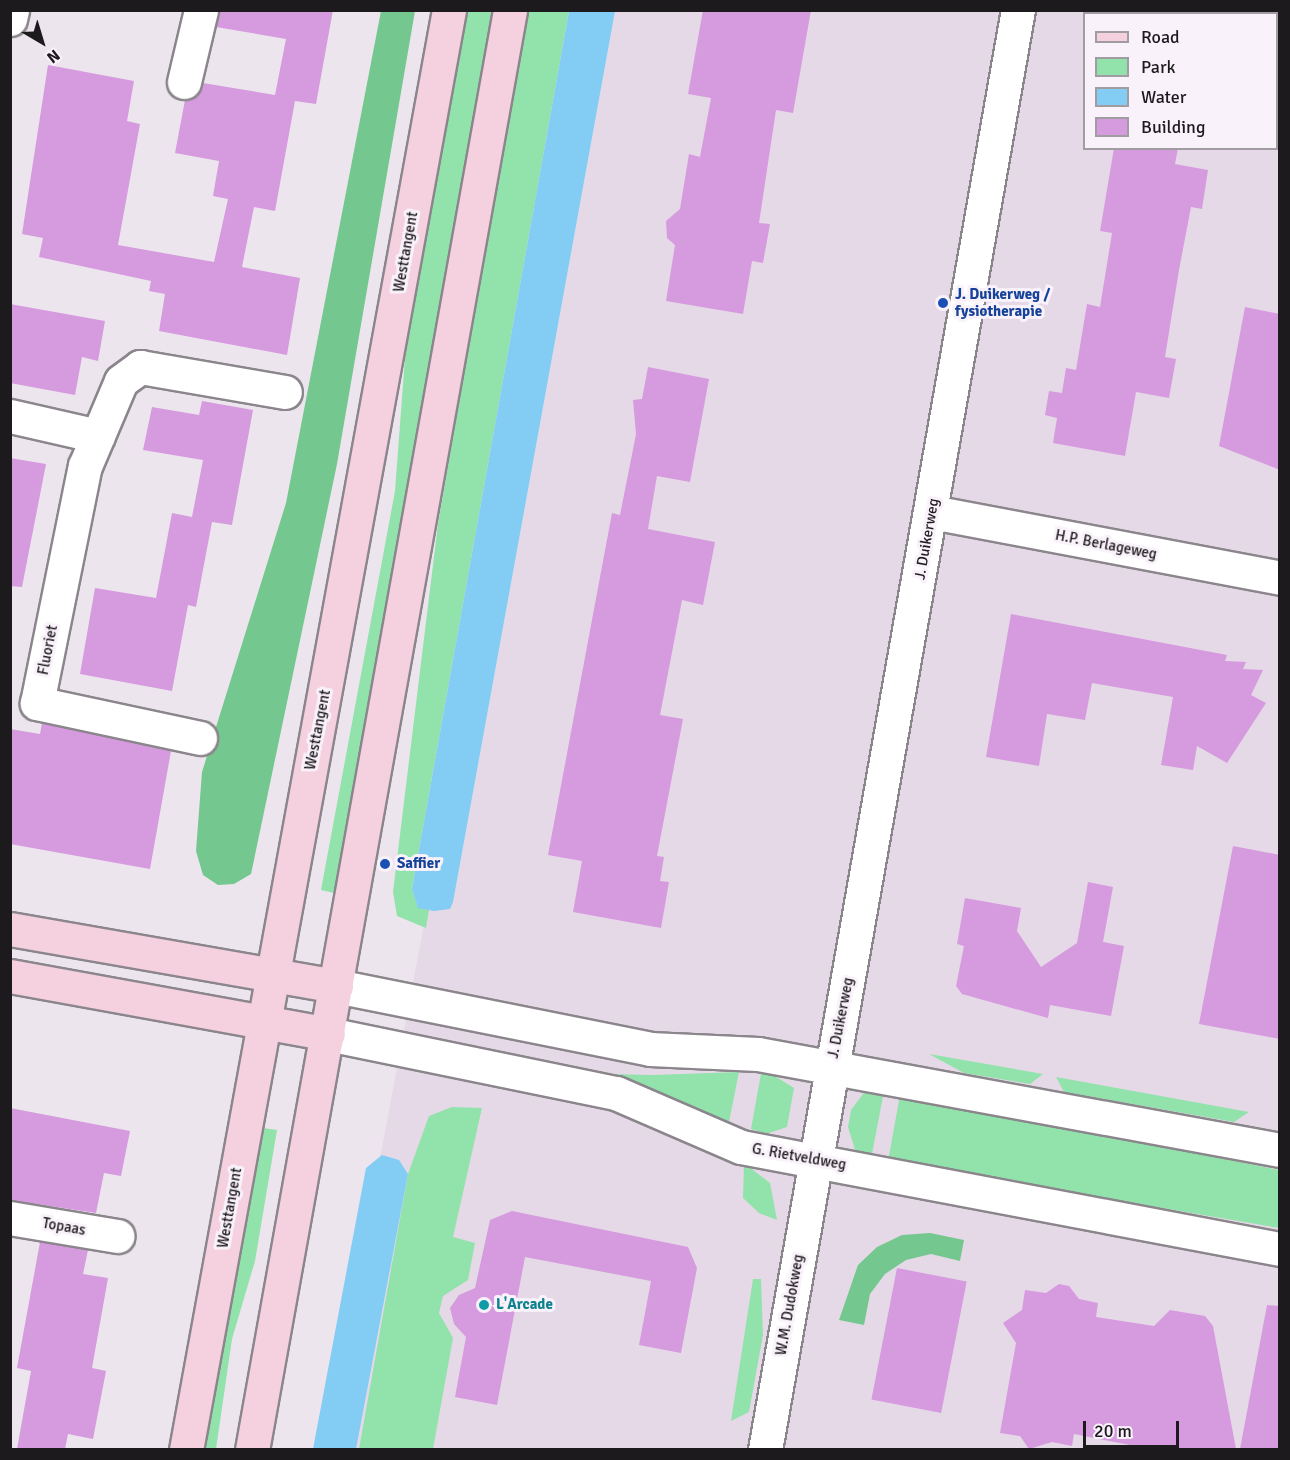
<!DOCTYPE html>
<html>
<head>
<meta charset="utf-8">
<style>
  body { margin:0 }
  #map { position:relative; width:1290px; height:1460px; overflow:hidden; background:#ece5ed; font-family:Signika,sans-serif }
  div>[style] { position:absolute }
  .built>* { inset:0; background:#e6d9e7 }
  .green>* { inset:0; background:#91e2ab }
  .forest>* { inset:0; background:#73c78f }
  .water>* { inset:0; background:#83ccf4 }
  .building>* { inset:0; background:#d69adf; transform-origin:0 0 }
  .roads { filter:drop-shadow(2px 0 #8b858c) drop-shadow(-2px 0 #8b858c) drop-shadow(0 2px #8b858c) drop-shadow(0 -2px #8b858c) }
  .street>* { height:33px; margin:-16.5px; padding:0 16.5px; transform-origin:16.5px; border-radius:16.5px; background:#fff }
  .secondary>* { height:33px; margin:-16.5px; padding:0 16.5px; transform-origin:16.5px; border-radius:16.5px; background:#f5d1e0 }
  .dots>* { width:16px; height:16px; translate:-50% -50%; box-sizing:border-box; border:3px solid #f9f2fa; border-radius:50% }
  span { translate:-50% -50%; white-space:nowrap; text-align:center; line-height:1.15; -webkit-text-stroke:6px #f9f2fa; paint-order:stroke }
  .street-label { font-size:15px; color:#1d1a1d }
  .transit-label { font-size:15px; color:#164399; font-weight:700 }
  .left { translate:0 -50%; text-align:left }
  .culture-label { font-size:15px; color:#0d838f; font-weight:700 }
  .frame { position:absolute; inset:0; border:12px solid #1d1a1d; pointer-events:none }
  .legend { position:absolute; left:1083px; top:12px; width:195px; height:138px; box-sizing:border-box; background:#f9f2fa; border:2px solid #a19ca2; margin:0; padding:8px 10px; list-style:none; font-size:18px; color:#1d1a1d }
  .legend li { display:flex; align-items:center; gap:12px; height:30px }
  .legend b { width:30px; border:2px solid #a19ca2 }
  .north { position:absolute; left:12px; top:12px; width:60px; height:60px; -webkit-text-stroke:4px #f9f2fa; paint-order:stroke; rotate:142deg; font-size:16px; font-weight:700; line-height:24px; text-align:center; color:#1d1a1d }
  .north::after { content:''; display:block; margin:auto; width:21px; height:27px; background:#1d1a1d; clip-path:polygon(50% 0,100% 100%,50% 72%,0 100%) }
  .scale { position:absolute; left:1083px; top:1421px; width:96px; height:27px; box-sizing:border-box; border:3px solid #1d1a1d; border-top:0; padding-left:8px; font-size:18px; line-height:21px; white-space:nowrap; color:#1d1a1d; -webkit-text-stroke:4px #f9f2fa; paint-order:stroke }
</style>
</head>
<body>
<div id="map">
  <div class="built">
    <i style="clip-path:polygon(evenodd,596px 11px,1279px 11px,1279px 1449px,325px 1450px,596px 11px,1084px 14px,1276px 14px,1276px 148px,1084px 148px,1084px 14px)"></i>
  </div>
  <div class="green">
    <i style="clip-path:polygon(464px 11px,495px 11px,334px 893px,321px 890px,395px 491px,405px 358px)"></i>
    <i style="clip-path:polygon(527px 11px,569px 11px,412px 889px,418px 907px,429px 910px,426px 928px,397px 916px,393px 892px,438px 524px)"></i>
    <i style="clip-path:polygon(929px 1054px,1043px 1074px,1030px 1084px,964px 1073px)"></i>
    <i style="clip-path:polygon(762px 1068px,794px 1088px,787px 1127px,766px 1134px,751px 1129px)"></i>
    <i style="clip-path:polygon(739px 1072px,728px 1127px,610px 1074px,653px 1075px)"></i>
    <i style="clip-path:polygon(1056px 1077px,1249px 1112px,1234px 1122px,1064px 1092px)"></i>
    <i style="clip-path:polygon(885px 1086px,871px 1159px,856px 1153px,848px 1127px,851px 1110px,866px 1090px)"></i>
    <i style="clip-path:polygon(900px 1095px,1279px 1170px,1279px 1228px,888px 1161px)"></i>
    <i style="clip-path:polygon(452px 1107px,482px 1108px,453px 1237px,475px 1243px,468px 1280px,443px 1296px,439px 1313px,453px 1338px,433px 1449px,359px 1449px,408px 1174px,429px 1116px)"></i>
    <i style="clip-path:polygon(263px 1128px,277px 1130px,255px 1261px,232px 1339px,216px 1449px,204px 1449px)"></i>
    <i style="clip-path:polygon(744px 1163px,770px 1183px,777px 1220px,759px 1213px,743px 1198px)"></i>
    <i style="clip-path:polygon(753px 1279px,761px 1279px,763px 1335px,749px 1412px,731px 1421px)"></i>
  </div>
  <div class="forest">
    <i style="clip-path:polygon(381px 11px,415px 11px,337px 464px,251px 874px,234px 884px,218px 885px,203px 875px,196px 851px,202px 772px,286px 503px)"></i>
    <i style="clip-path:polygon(930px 1233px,964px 1240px,960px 1261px,931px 1254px,906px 1260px,885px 1274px,870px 1294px,864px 1325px,839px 1320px,858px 1265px,877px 1247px,902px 1235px)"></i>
  </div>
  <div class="water">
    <i style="clip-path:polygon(569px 11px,615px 11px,453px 902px,450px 909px,434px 911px,418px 908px,412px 889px)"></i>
    <i style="clip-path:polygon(382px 1155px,399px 1160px,408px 1174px,356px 1449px,313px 1449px,366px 1168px)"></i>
  </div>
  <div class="building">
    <i style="clip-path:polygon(219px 10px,333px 10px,316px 104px,295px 101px,275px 211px,254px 207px,242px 267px,300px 278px,287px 355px,159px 331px,165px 294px,149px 291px,151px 281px,39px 257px,43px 238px,22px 234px,48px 65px,134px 81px,127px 121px,140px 124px,118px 245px,214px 262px,228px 199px,213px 196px,219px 161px,175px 153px,185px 100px,197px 95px,203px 83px,275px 95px,286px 39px,216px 27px)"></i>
    <i style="clip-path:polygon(703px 10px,811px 10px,793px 113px,776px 110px,759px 223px,770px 224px,763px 263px,752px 261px,743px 314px,666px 301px,675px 245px,667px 238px,666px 221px,680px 209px,689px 154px,700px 157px,711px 98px,688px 94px)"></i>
    <i style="clip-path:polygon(1114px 148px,1178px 148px,1175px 164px,1208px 170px,1202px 209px,1191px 207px,1179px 270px,1165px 357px,1176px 359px,1169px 398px,1136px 392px,1125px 456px,1053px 443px,1057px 418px,1045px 415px,1049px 391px,1062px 393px,1066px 368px,1076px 370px,1087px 304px,1100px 307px,1112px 233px,1100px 231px)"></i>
    <i style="clip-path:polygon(10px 304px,105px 321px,98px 361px,82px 357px,75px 395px,10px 383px)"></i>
    <i style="clip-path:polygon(1245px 307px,1280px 314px,1280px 470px,1219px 446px)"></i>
    <i style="clip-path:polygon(648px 367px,709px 379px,690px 482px,657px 476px,648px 529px,715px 542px,703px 605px,682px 600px,660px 715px,683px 719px,657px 856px,664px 857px,660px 881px,669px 882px,661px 928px,573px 912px,582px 861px,548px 855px,612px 513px,620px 515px,636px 434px,633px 400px,642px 399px)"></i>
    <i style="clip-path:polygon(202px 401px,253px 410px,232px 525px,212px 522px,196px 607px,188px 605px,172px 691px,80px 674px,95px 588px,156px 598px,172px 513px,192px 517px,203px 460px,143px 450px,152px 407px,199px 415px)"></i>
    <i style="clip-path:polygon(10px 458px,46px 464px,22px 587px,10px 586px)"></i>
    <i style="clip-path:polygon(1011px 614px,1227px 655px,1225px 661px,1246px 662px,1243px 669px,1263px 670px,1251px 695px,1266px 703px,1227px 763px,1197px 746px,1193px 770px,1161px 765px,1173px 697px,1092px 683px,1085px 720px,1047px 714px,1039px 766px,986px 757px)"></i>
    <i style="clip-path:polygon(42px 723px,171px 751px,150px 869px,10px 844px,10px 729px,40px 734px)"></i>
    <i style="clip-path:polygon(1233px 846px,1280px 855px,1280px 1039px,1199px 1024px)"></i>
    <i style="clip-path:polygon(1088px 882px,1113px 887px,1103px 942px,1124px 946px,1111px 1016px,1050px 1005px,1048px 1018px,962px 994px,956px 986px,964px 946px,957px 944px,965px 898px,1021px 908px,1017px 931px,1041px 967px,1077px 943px)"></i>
    <i style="clip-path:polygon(10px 1108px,130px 1131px,121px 1176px,104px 1173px,96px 1213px,10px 1200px)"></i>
    <i style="clip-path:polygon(512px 1211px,688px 1247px,697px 1268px,681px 1353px,639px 1345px,651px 1281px,525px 1257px,497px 1405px,455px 1397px,466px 1337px,454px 1324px,450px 1308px,459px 1295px,475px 1288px,490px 1220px)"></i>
    <i style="clip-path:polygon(40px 1242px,88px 1250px,83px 1274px,108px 1278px,92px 1368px,106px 1371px,93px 1439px,68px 1434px,65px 1449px,17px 1449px,31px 1371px,17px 1368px)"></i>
    <i style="left:897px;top:1268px;width:71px;height:134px;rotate:11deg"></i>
    <i style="clip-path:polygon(1059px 1284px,1069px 1286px,1079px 1299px,1098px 1303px,1096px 1317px,1154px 1326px,1170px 1310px,1205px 1316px,1213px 1326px,1236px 1449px,1150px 1449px,1074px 1434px,1072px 1446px,1052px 1442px,1029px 1449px,1020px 1436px,1000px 1433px,1016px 1343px,1003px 1323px,1022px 1310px,1025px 1290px,1046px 1293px)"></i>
    <i style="clip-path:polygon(1267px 1305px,1280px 1306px,1280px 1449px,1240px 1449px)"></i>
  </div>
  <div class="roads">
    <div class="street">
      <i style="left:1167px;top:10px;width:16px;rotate:14deg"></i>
      <i style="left:10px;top:19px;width:9px;rotate:-77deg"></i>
      <i style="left:1276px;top:31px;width:4px"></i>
      <i style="left:184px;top:82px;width:74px;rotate:-76.7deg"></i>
      <i style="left:10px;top:416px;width:90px;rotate:12.8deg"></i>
      <i style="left:932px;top:512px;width:354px;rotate:10.7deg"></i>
      <i style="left:200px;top:738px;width:167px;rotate:-167.9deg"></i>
      <i style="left:37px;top:703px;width:242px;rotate:-78.6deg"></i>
      <i style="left:85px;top:466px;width:92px;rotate:-67deg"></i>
      <i style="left:121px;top:381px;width:24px;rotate:-36deg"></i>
      <i style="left:140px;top:367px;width:147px;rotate:9.8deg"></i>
      <i style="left:336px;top:986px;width:320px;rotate:11.3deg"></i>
      <i style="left:650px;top:1049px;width:108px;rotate:2.7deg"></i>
      <i style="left:758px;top:1054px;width:531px;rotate:10.42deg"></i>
      <i style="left:328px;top:1034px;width:294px;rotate:11.6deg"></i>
      <i style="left:616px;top:1093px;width:136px;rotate:23.4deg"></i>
      <i style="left:741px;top:1147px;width:549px;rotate:10.72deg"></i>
      <i style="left:10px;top:1218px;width:109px;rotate:9.5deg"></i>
      <i style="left:765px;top:1450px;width:1462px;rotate:-80.04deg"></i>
    </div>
    <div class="secondary">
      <i style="left:10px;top:929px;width:331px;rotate:9.9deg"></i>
      <i style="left:10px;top:976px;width:323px;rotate:10.3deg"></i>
      <i style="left:186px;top:1450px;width:1464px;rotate:-79.65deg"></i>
      <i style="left:252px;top:1450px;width:1463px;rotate:-79.84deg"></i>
    </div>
  </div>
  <div class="dots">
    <i style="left:943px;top:303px;background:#1a4fb4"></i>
    <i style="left:385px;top:864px;background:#1a4fb4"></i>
    <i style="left:484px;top:1305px;background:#0f9aa8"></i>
  </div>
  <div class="street-label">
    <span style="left:406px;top:252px;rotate:-80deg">Westtangent</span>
    <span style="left:927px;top:539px;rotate:-80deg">J. Duikerweg</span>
    <span style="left:1106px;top:545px;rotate:11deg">H.P. Berlageweg</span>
    <span style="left:48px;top:650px;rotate:-79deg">Fluoriet</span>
    <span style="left:318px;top:730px;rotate:-79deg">Westtangent</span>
    <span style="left:841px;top:1018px;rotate:-79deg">J. Duikerweg</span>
    <span style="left:799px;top:1157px;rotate:10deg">G. Rietveldweg</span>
    <span style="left:230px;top:1208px;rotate:-80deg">Westtangent</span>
    <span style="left:64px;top:1227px;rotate:10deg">Topaas</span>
    <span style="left:790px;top:1305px;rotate:-80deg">W.M. Dudokweg</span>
  </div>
  <div class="transit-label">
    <span class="left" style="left:955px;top:303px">J. Duikerweg /<br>fysiotherapie</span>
    <span class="left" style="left:397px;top:864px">Saffier</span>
  </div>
  <div class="culture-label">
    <span class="left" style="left:496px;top:1305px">L'Arcade</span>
  </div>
  <div class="frame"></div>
  <ul class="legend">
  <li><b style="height:8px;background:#f5d1e0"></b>Road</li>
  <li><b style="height:16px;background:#91e2ab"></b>Park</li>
  <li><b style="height:16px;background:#83ccf4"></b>Water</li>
  <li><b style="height:16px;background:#d69adf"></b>Building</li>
  </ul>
  <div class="north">N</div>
  <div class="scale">20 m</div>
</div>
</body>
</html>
